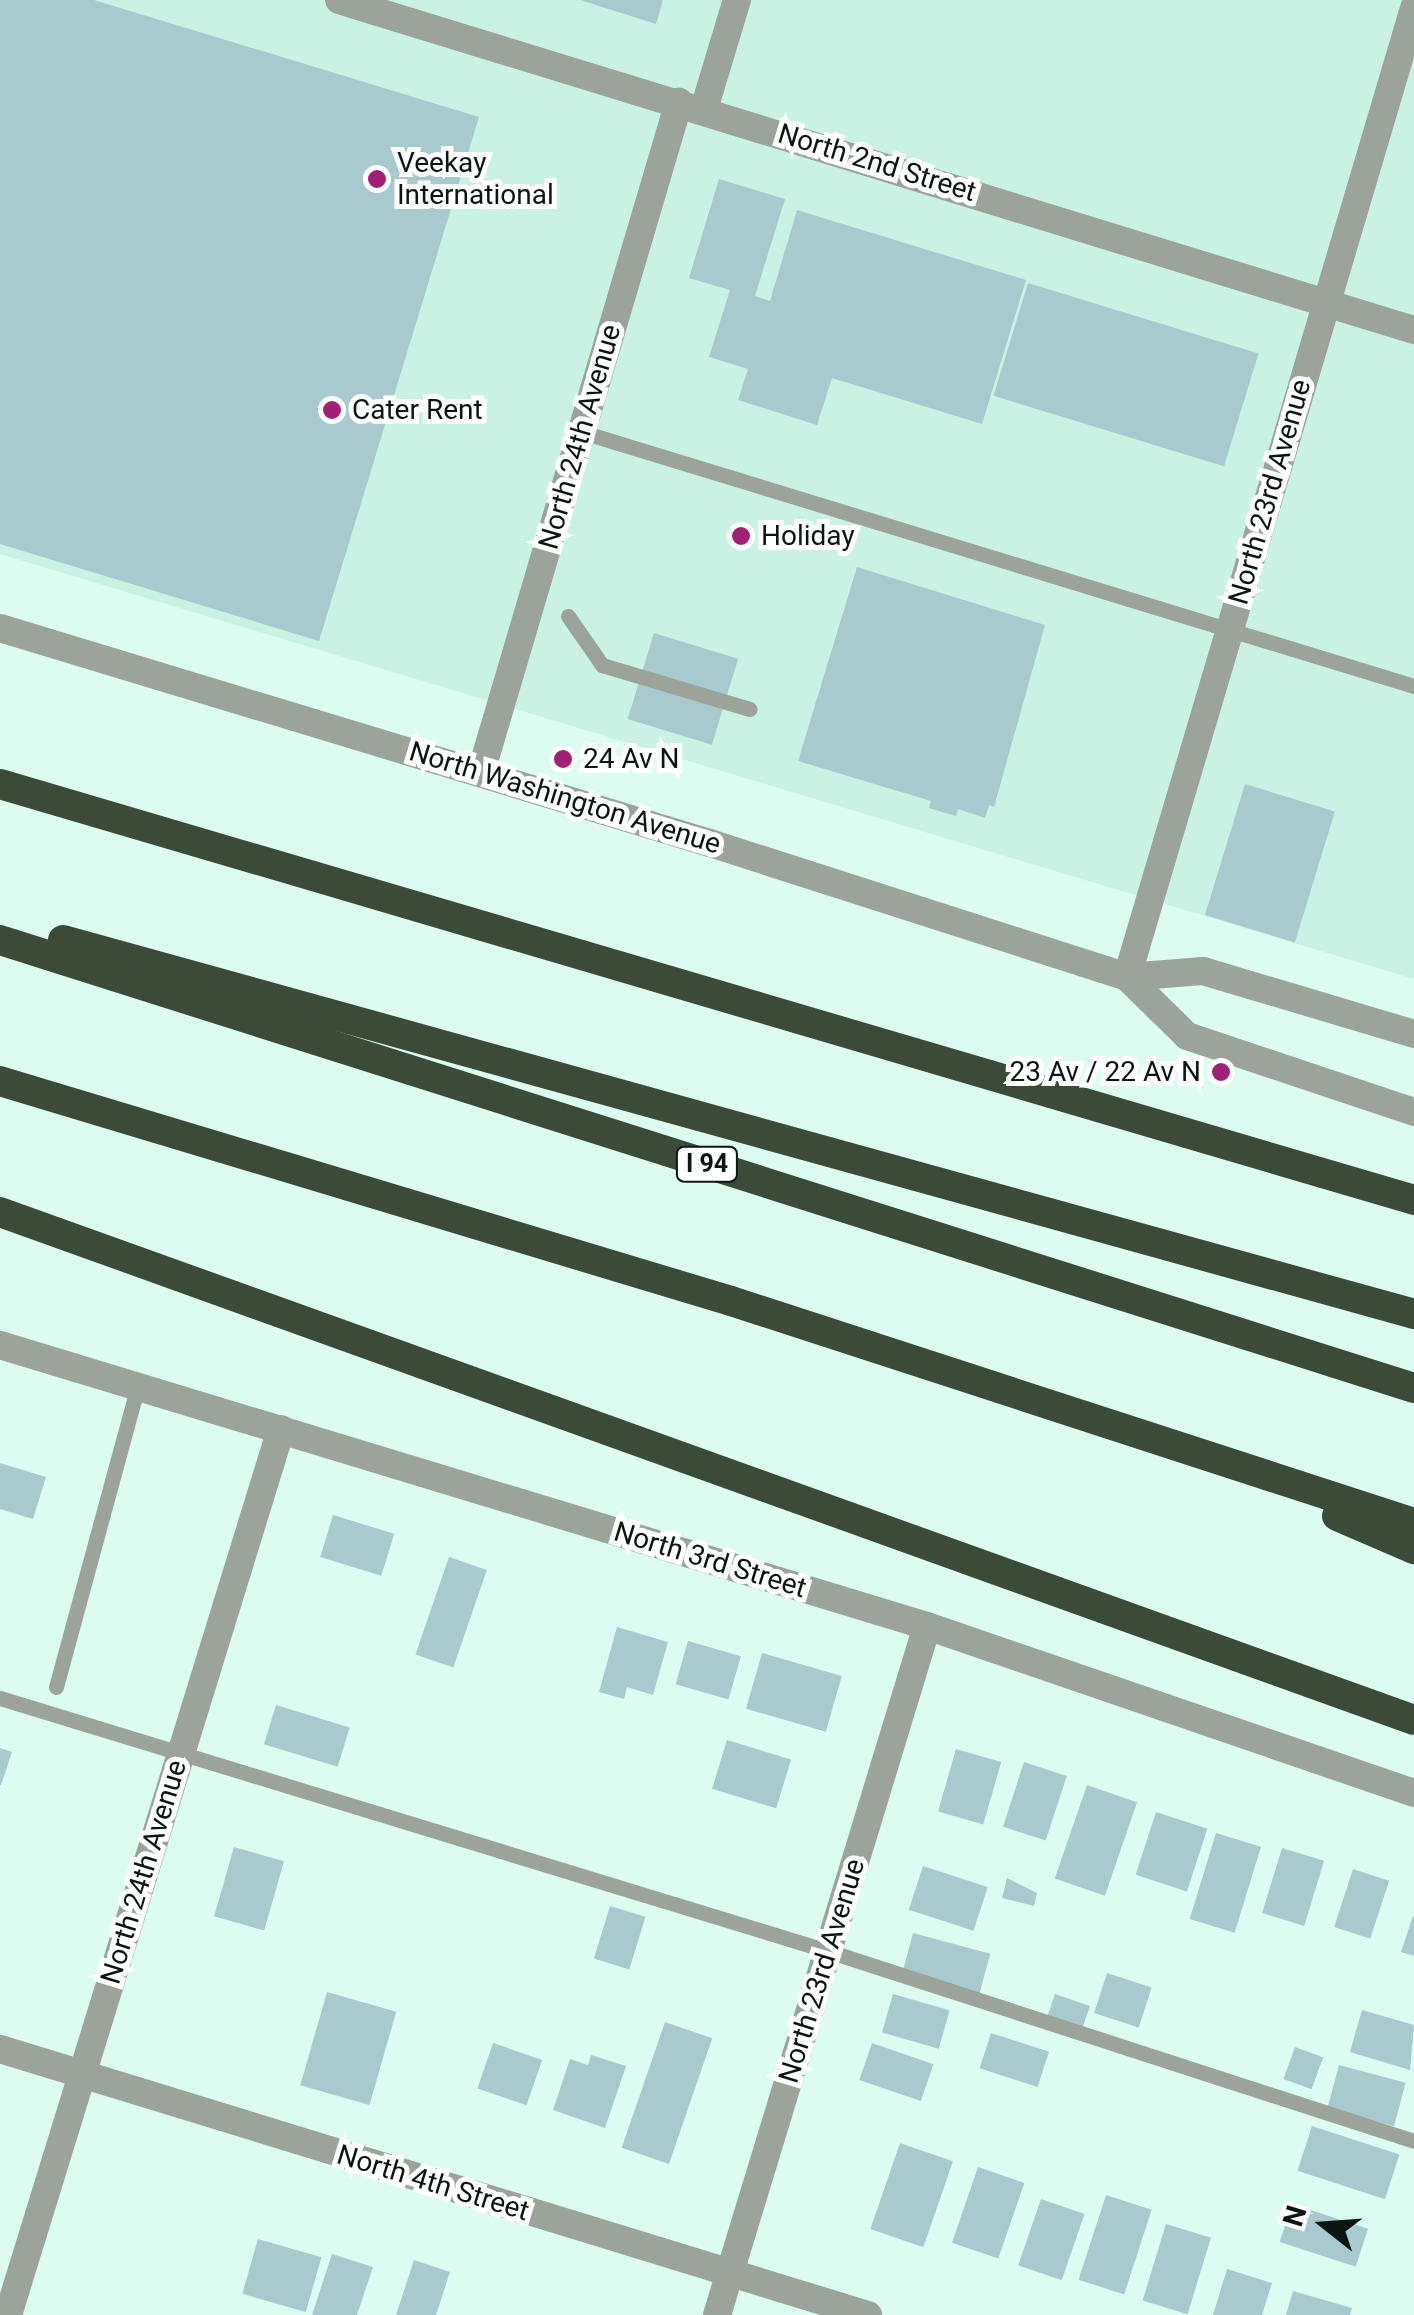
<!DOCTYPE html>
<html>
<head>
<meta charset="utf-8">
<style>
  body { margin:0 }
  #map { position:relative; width:1414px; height:2315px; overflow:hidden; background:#dcfcf1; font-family:Roboto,sans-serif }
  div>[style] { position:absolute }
  .built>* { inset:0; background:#c9f2e4 }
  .building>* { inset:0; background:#a8c9ce; transform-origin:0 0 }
  .service>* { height:15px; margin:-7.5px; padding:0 7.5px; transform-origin:7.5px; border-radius:7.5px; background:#9ca39a }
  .minor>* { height:28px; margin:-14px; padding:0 14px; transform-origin:14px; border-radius:14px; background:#9ca39a }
  .tertiary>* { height:28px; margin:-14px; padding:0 14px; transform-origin:14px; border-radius:14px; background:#9ca39a }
  .motorway>* { height:30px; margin:-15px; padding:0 15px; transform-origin:15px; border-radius:15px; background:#3c4b38 }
  .dots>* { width:28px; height:28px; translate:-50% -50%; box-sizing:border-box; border:5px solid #fff; border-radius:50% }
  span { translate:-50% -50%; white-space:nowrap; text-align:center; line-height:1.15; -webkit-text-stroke:10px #fff; paint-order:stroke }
  .shield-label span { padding:2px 8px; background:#fff; border:2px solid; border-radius:8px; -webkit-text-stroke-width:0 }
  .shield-label { font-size:25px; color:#0b1612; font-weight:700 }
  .poi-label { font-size:28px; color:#0b1612 }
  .left { translate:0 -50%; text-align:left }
  .right { translate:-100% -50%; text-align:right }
  .street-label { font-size:28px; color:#0b1612 }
  .north { position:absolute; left:1274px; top:2175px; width:100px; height:100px; -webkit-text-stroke:8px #fff; paint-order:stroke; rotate:287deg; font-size:28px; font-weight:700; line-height:40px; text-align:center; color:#0b1612 }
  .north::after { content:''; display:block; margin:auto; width:35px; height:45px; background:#0b1612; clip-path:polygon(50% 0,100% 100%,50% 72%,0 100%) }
</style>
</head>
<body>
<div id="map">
  <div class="built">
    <i style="clip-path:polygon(0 0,1414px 0,1414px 979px,0 554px)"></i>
  </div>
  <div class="building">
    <i style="clip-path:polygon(0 0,94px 0,479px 117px,319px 641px,0 544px)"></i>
    <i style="clip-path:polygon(580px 0,663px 0,656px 24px)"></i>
    <i style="clip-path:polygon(719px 179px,785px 199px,755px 296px,770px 301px,797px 210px,1026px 280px,982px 424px,832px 378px,817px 425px,738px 400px,748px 369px,709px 357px,730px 290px,689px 278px)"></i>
    <i style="left:1028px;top:283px;width:241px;height:118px;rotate:17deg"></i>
    <i style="clip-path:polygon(857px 567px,1045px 625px,994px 807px,989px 805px,985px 818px,958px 809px,956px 816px,929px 808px,931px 801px,798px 761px)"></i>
    <i style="left:654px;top:633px;width:88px;height:90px;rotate:17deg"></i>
    <i style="left:1245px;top:784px;width:94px;height:137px;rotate:17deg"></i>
    <i style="clip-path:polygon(0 1463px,46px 1477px,33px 1519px,0 1509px)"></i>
    <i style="left:333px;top:1515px;width:64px;height:44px;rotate:17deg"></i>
    <i style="left:449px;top:1557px;width:40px;height:103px;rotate:19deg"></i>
    <i style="clip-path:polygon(617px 1627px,668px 1642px,653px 1695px,627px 1687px,624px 1699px,599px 1692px)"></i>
    <i style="left:688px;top:1641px;width:55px;height:45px;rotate:16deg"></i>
    <i style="left:762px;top:1653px;width:83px;height:58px;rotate:16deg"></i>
    <i style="left:276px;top:1705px;width:77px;height:41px;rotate:17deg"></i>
    <i style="left:727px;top:1740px;width:67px;height:51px;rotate:17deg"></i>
    <i style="clip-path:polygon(0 1748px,12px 1752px,1px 1785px,0 1785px)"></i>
    <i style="left:956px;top:1749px;width:47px;height:65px;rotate:16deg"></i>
    <i style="left:1024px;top:1762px;width:45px;height:68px;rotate:18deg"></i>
    <i style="left:1087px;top:1785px;width:53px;height:99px;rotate:19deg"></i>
    <i style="left:1156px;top:1812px;width:54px;height:66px;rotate:18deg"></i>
    <i style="left:1216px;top:1833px;width:47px;height:90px;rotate:17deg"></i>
    <i style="left:234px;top:1847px;width:52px;height:72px;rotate:16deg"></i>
    <i style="left:1282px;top:1848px;width:44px;height:68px;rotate:17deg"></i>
    <i style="left:923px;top:1866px;width:68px;height:46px;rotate:18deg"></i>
    <i style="left:1353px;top:1869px;width:38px;height:61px;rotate:18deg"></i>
    <i style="clip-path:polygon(1007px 1878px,1037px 1893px,1034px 1906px,1002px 1898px)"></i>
    <i style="left:610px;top:1906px;width:37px;height:55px;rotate:17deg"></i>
    <i style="clip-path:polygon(1413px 1916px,1414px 1916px,1414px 1956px,1401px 1952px)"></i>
    <i style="left:913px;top:1933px;width:80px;height:41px;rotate:15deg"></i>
    <i style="left:1107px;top:1973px;width:47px;height:42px;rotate:18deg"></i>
    <i style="left:327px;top:1992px;width:72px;height:97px;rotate:16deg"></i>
    <i style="left:893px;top:1994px;width:59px;height:40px;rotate:16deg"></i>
    <i style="left:1055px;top:1994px;width:37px;height:25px;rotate:19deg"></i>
    <i style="clip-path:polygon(1362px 2010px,1414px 2025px,1410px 2070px,1350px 2052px)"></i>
    <i style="left:665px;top:2022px;width:50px;height:133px;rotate:19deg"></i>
    <i style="left:991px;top:2033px;width:61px;height:37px;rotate:18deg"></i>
    <i style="left:493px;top:2043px;width:52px;height:48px;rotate:19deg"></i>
    <i style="left:872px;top:2043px;width:65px;height:39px;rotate:19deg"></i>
    <i style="left:1295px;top:2047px;width:30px;height:34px;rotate:20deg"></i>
    <i style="clip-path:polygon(591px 2055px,626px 2066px,605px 2128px,553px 2110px,570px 2059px,588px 2065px)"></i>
    <i style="left:1339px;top:2065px;width:69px;height:45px;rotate:15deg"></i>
    <i style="left:1312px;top:2126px;width:92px;height:47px;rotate:18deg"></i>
    <i style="left:900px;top:2143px;width:56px;height:91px;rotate:19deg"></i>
    <i style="left:978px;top:2167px;width:49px;height:80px;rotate:19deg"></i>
    <i style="left:1106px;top:2195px;width:48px;height:89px;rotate:18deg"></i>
    <i style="left:1041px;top:2199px;width:46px;height:70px;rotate:19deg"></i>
    <i style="left:1292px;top:2204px;width:80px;height:40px;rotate:18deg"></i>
    <i style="left:1166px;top:2224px;width:47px;height:80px;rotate:17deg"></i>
    <i style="left:258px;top:2239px;width:66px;height:57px;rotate:16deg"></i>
    <i style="clip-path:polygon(332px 2254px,373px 2267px,357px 2315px,312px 2315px)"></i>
    <i style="clip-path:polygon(414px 2260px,450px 2272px,436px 2315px,396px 2315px)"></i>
    <i style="clip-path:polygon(1227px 2269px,1272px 2283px,1262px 2315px,1213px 2315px)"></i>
    <i style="clip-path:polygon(1293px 2291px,1352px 2308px,1350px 2315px,1286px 2315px)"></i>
  </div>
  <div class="service">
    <i style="left:582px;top:432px;width:870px;rotate:16.98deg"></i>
    <i style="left:568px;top:616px;width:60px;rotate:55.2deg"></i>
    <i style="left:602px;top:665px;width:154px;rotate:16.6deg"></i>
    <i style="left:56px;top:1687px;width:312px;rotate:-74.8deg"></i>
    <i style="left:0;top:1698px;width:866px;rotate:16.99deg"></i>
    <i style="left:828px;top:1951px;width:616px;rotate:17.96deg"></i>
  </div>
  <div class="minor">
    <i style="left:704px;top:109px;width:114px;rotate:-73.2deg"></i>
    <i style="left:481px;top:772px;width:699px;rotate:-73.54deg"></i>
    <i style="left:1127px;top:977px;width:1011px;rotate:-73.5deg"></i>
    <i style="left:0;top:1345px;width:969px;rotate:16.86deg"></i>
    <i style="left:927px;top:1626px;width:515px;rotate:18.93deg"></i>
    <i style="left:0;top:2049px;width:908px;rotate:17.04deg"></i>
    <i style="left:8px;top:2315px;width:927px;rotate:-72.87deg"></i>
    <i style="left:717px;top:2315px;width:720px;rotate:-73.05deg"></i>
  </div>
  <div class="tertiary">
    <i style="left:339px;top:0;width:1125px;rotate:17.07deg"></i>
    <i style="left:0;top:628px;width:742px;rotate:16.85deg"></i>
    <i style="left:710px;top:843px;width:438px;rotate:17.8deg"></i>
    <i style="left:1127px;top:977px;width:76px;rotate:-4.5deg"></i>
    <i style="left:1203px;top:971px;width:220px;rotate:16.6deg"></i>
    <i style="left:1127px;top:977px;width:84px;rotate:44.5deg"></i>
    <i style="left:1187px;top:1036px;width:239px;rotate:18.5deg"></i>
  </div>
  <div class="motorway">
    <i style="left:0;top:784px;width:1474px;rotate:16.39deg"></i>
    <i style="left:0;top:940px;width:1483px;rotate:17.58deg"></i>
    <i style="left:63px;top:940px;width:1402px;rotate:15.47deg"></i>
    <i style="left:0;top:1081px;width:763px;rotate:16.75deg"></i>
    <i style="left:731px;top:1301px;width:718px;rotate:18.01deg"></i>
    <i style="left:0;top:1212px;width:1502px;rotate:19.76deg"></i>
    <i style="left:1337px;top:1516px;width:84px;rotate:23.2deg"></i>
  </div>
  <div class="dots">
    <i style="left:377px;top:179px;background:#a02174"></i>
    <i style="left:332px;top:410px;background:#a02174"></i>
    <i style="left:741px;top:536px;background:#a02174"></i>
    <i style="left:563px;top:759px;background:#a02174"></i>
    <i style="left:1221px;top:1072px;background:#a02174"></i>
  </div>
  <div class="shield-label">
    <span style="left:707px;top:1164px">I 94</span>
  </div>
  <div class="poi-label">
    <span class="left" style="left:397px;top:179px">Veekay<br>International</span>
    <span class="left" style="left:352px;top:410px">Cater Rent</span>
    <span class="left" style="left:761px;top:536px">Holiday</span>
    <span class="left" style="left:583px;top:759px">24 Av N</span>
    <span class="right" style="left:1201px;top:1072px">23 Av / 22 Av N</span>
  </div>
  <div class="street-label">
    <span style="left:877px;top:163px;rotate:17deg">North 2nd Street</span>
    <span style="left:580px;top:437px;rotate:-74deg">North 24th Avenue</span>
    <span style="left:1270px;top:492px;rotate:-74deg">North 23rd Avenue</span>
    <span style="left:565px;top:798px;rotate:17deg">North Washington Avenue</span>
    <span style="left:710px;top:1560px;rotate:17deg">North 3rd Street</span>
    <span style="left:144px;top:1872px;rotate:-73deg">North 24th Avenue</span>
    <span style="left:822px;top:1971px;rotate:-73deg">North 23rd Avenue</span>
    <span style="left:433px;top:2183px;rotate:17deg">North 4th Street</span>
  </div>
  <div class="north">N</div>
</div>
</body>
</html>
